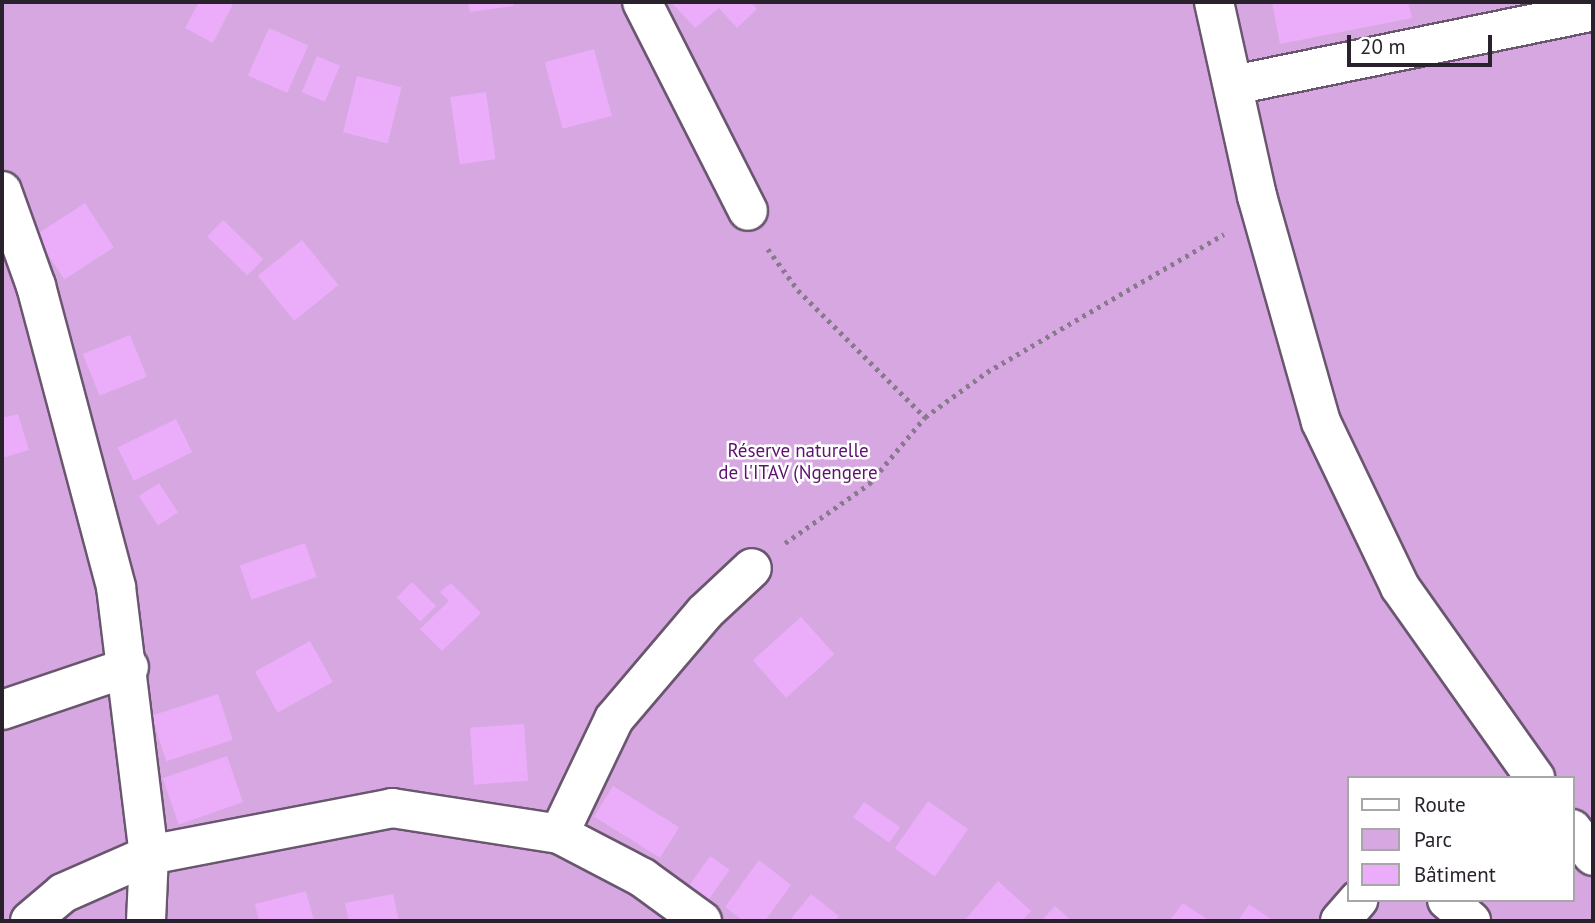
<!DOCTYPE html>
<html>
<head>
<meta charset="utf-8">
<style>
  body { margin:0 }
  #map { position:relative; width:1595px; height:923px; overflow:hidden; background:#f5ddfb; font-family:"PT Sans",sans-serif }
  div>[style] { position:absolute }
  .green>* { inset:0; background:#d6a7e1 }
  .building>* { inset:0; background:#ebadfa; transform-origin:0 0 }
  .path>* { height:4.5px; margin-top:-2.25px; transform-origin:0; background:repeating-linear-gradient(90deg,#88798c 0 3.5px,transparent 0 8.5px) }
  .roads { filter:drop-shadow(2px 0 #6a566f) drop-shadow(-2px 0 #6a566f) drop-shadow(0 2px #6a566f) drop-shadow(0 -2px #6a566f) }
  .minor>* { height:38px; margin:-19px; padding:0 19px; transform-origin:19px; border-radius:19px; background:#fff }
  span { translate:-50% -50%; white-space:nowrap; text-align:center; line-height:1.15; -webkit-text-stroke:5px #fff; paint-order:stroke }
  .park-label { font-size:19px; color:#5d126d }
  .frame { position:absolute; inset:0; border:4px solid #29212b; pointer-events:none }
  .legend { position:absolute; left:1347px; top:776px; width:228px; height:126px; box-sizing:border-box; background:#fff; border:2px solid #a9a6aa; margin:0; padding:9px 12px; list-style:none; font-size:21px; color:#29212b }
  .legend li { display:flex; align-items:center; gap:14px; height:35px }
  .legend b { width:35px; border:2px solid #a9a6aa }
  .scale { position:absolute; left:1347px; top:35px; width:145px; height:32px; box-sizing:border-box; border:4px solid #29212b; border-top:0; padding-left:9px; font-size:21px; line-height:24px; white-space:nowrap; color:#29212b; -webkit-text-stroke:5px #fff; paint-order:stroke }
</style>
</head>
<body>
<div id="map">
  <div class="green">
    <i style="clip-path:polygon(evenodd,2px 2px,1593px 2px,1593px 921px,2px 921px,2px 2px,1348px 778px,1572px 778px,1572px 900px,1348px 900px,1348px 778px)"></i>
  </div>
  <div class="building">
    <i style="clip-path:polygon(199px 2px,234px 2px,213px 43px,185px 28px)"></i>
    <i style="clip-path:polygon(468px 2px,513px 2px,513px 6px,470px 12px)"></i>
    <i style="clip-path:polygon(671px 2px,750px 2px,757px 9px,737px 28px,719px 8px,695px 28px)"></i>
    <i style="clip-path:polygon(1272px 2px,1408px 2px,1412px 18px,1280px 44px)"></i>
    <i style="left:269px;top:28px;width:43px;height:52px;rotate:24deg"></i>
    <i style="left:594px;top:49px;width:69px;height:51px;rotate:75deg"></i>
    <i style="left:317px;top:56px;width:25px;height:39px;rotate:23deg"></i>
    <i style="left:357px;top:76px;width:46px;height:58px;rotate:14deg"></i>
    <i style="left:486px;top:92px;width:68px;height:36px;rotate:82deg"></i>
    <i style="left:85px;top:203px;width:53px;height:59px;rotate:57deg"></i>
    <i style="left:223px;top:220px;width:56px;height:23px;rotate:44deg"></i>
    <i style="left:302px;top:240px;width:58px;height:57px;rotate:51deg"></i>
    <i style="left:130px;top:335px;width:45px;height:51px;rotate:68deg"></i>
    <i style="clip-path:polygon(18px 414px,29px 450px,2px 458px,2px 418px)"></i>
    <i style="left:176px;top:419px;width:37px;height:65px;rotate:64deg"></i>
    <i style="left:159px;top:483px;width:35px;height:24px;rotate:57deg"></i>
    <i style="left:305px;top:543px;width:36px;height:69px;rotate:71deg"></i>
    <i style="left:412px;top:582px;width:34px;height:22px;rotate:45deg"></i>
    <i style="clip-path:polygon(451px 583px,481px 613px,442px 651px,420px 629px,449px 601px,440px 592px)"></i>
    <i style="left:801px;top:617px;width:50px;height:65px;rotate:48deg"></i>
    <i style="left:310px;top:641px;width:47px;height:63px;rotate:61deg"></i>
    <i style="left:218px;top:694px;width:48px;height:70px;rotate:72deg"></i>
    <i style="left:524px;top:724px;width:57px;height:54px;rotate:86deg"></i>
    <i style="left:227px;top:756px;width:49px;height:68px;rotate:71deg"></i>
    <i style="left:613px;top:786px;width:78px;height:36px;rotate:32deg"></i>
    <i style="left:928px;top:801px;width:49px;height:58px;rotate:35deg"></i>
    <i style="left:864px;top:802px;width:44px;height:19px;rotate:35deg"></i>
    <i style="left:710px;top:856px;width:24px;height:40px;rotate:35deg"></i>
    <i style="clip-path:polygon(759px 860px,791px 885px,765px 921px,743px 921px,725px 907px)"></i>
    <i style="clip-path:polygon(998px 881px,1031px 911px,1022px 921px,964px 921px)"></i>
    <i style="clip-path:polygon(306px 891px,314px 921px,259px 921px,255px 904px)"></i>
    <i style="clip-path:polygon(393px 894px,399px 921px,349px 921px,345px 903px)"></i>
    <i style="clip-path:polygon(811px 894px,839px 916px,834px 921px,789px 921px)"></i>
    <i style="clip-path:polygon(1183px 903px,1210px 921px,1170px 920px)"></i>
    <i style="clip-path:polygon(1249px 904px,1274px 921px,1238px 921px)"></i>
    <i style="clip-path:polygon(1055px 906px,1072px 921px,1041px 921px)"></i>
  </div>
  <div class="path">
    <i style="left:768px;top:249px;width:51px;rotate:53.8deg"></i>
    <i style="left:798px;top:290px;width:180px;rotate:45deg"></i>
    <i style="left:785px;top:543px;width:103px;rotate:-35.1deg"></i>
    <i style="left:869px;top:484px;width:87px;rotate:-50.1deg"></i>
    <i style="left:925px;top:417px;width:77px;rotate:-36deg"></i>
    <i style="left:987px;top:372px;width:274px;rotate:-30.2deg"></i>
  </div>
  <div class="roads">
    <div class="minor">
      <i style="left:642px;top:2px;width:234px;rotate:63.1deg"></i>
      <i style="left:1214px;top:2px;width:199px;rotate:77.5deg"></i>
      <i style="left:1257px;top:196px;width:235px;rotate:74.2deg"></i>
      <i style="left:1321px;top:422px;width:183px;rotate:64.4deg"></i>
      <i style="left:1400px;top:587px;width:234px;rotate:54.7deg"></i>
      <i style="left:1234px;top:85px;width:367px;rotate:-11.6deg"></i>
      <i style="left:2px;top:191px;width:101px;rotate:70.3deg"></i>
      <i style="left:36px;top:286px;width:311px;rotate:75.1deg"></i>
      <i style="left:116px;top:587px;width:270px;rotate:83deg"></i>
      <i style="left:149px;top:855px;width:66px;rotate:92.6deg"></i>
      <i style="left:2px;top:710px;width:134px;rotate:-18.7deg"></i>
      <i style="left:1572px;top:829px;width:34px;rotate:52deg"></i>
      <i style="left:559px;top:834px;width:127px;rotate:-64.4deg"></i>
      <i style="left:614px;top:719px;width:140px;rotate:-49.6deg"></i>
      <i style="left:705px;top:612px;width:64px;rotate:-43.1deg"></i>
      <i style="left:1447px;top:900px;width:32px;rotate:41deg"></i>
      <i style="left:30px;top:921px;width:43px;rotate:-40.3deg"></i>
      <i style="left:63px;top:893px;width:94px;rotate:-23.8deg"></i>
      <i style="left:149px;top:855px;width:248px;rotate:-10.9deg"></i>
      <i style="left:392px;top:808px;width:169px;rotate:8.8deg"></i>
      <i style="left:559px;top:834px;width:95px;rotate:27.6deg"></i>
      <i style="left:643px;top:878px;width:73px;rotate:36.1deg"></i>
      <i style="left:1340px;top:921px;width:28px;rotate:-49deg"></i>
    </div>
  </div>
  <div class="park-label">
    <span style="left:798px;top:462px">Réserve naturelle<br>de l'ITAV (Ngengere</span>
  </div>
  <div class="frame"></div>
  <ul class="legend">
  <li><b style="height:9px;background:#fff"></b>Route</li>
  <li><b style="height:19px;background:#d6a7e1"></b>Parc</li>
  <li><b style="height:19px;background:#ebadfa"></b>Bâtiment</li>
  </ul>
  <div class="scale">20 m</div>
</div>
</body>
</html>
